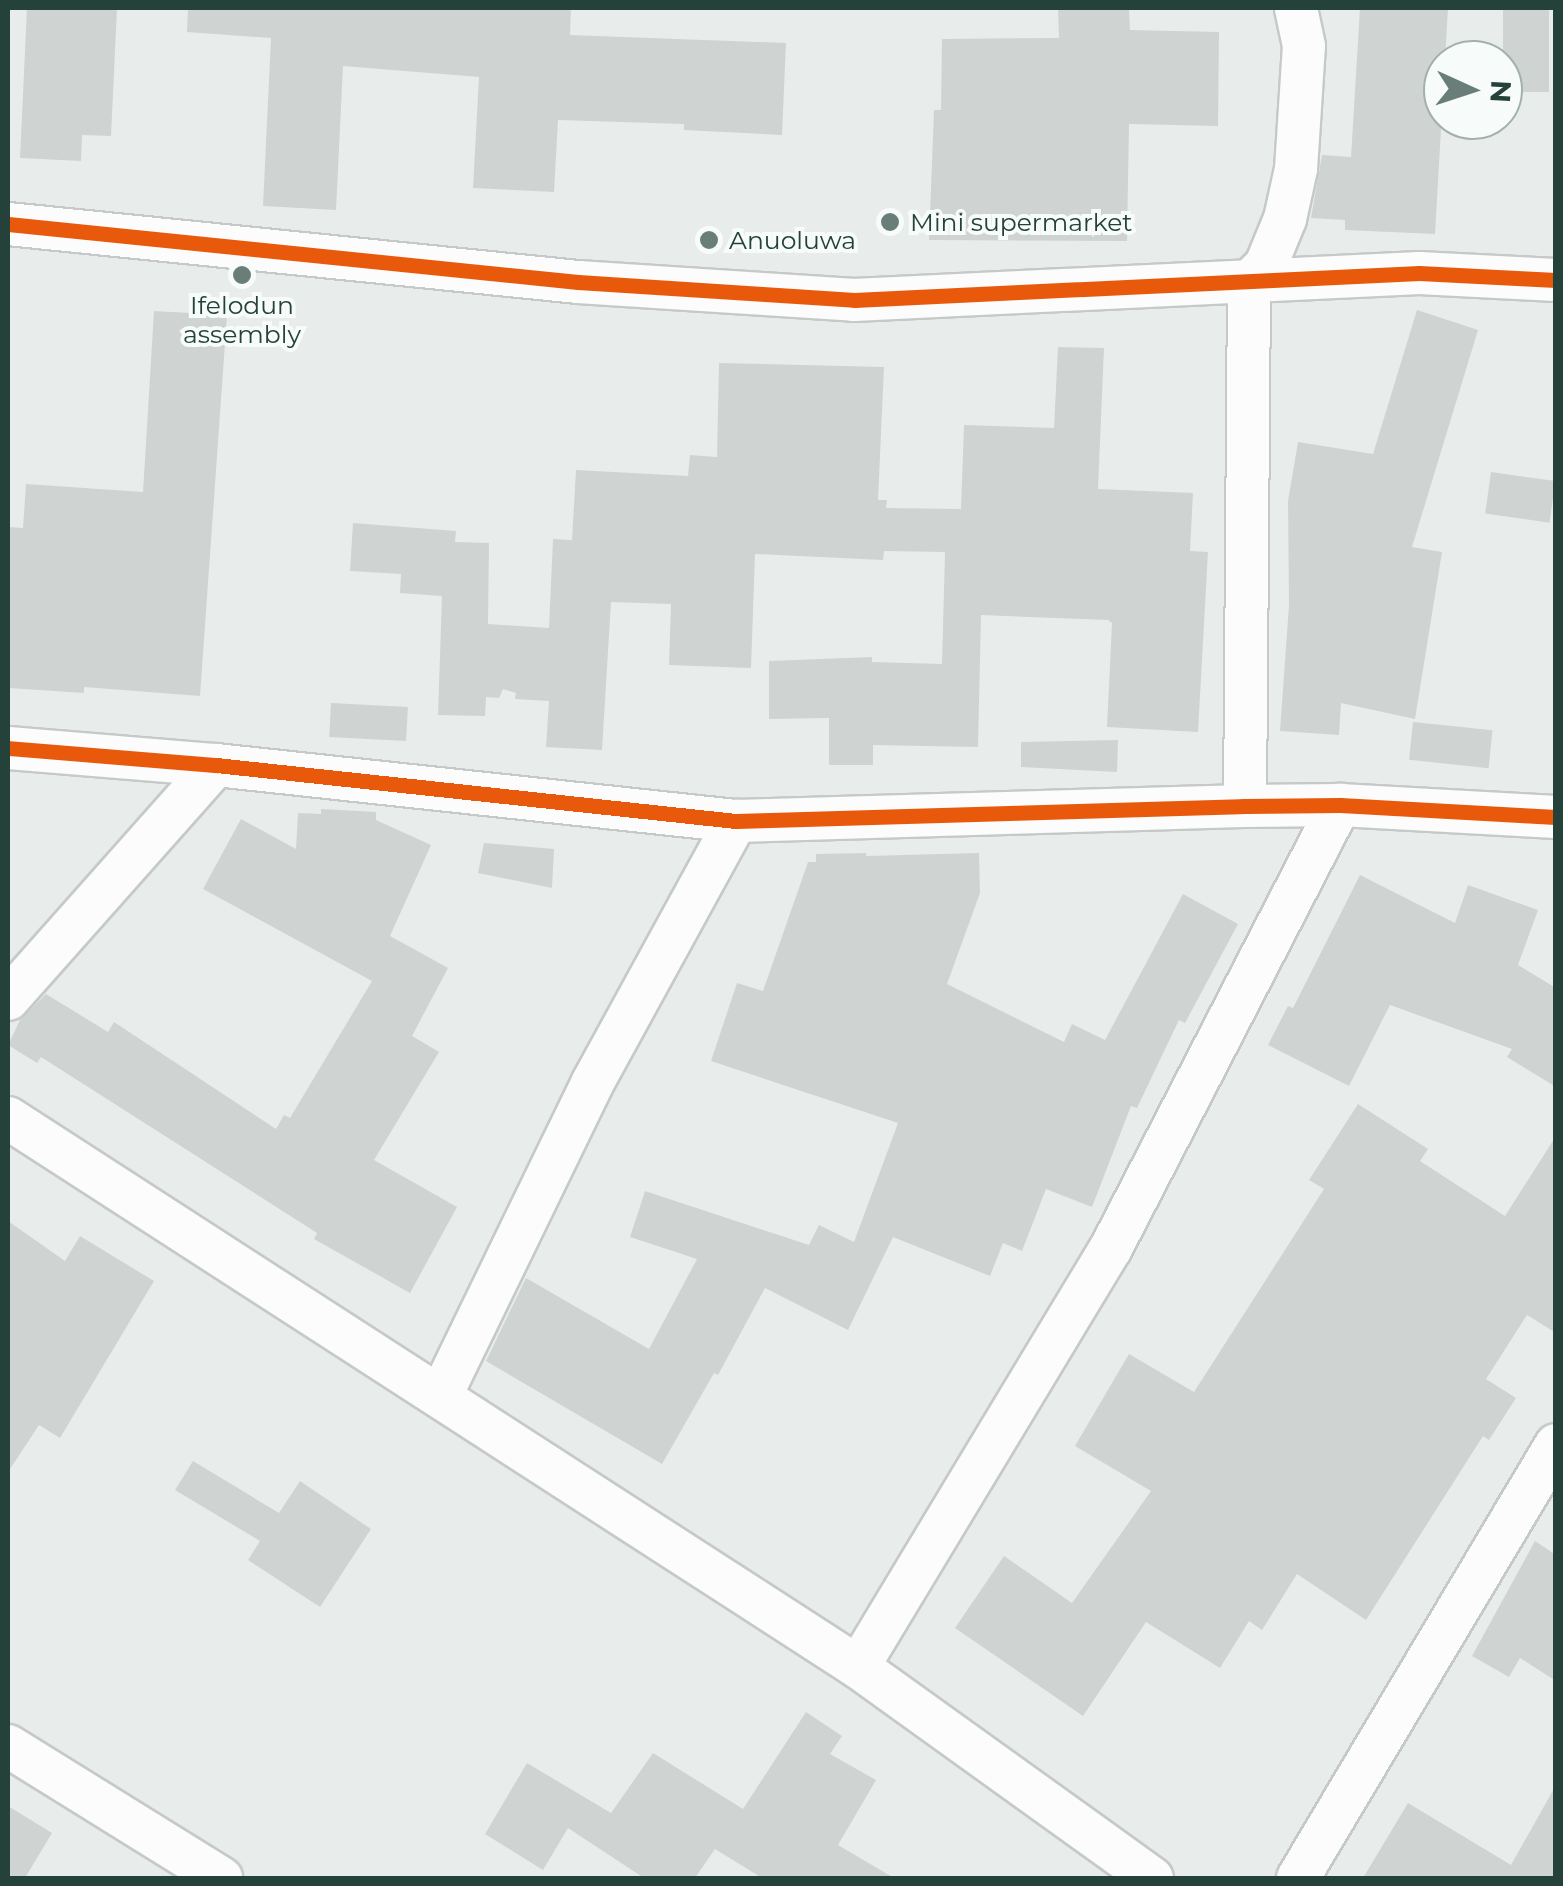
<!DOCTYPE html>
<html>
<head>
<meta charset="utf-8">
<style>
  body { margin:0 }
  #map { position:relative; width:1563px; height:1886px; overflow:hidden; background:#e8edeb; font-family:Montserrat,sans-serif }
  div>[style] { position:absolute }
  .building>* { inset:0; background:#cfd4d2; transform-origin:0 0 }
  .roads { filter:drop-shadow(2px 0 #c5cac8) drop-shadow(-2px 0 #c5cac8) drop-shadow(0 2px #c5cac8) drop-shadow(0 -2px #c5cac8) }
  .street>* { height:42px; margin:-21px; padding:0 21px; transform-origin:21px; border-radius:21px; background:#fcfcfc }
  .cycleway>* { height:15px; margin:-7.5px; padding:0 7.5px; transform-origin:7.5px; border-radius:7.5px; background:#e8590c }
  .dots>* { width:28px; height:28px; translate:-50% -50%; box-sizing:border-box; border:5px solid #f7fbf9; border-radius:50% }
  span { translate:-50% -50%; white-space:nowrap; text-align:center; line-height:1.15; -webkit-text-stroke:8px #f7fbf9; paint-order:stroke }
  .poi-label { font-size:25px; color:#24423a }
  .left { translate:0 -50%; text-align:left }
  .frame { position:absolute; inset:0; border:10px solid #24423a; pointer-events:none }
  .north { position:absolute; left:1423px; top:40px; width:100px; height:100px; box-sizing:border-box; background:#f7fbf9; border:2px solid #a3b1ad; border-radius:50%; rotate:93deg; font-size:28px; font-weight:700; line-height:40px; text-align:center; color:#24423a }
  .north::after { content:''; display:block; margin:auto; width:35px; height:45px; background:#697e78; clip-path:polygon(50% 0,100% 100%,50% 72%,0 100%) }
</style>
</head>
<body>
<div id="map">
  <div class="building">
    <i style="clip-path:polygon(27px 8px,117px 8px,111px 136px,82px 135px,81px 161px,20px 158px)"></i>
    <i style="clip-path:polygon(188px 8px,571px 8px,570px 35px,786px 43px,782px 135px,684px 130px,684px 124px,558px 120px,554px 192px,473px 188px,479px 77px,343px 66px,336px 210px,263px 206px,271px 38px,187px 32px)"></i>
    <i style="clip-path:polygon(1058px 8px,1129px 8px,1130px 30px,1219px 32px,1218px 126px,1129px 124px,1127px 241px,929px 240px,934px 110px,941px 110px,942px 39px,1059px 38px)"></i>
    <i style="clip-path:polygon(1360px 8px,1448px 8px,1435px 234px,1345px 230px,1345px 220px,1311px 218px,1322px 155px,1351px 157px)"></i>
    <i style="left:1503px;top:8px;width:46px;height:84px"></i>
    <i style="clip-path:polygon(1417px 310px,1478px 330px,1412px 547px,1442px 552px,1415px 719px,1341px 703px,1339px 735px,1280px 731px,1289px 605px,1288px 501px,1298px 442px,1373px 454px)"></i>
    <i style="clip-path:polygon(154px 311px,227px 315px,200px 696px,84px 687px,84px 693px,8px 688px,8px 527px,23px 528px,26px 484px,143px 492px)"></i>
    <i style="clip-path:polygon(1058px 347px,1104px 348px,1098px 489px,1193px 493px,1190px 551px,1208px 552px,1198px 732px,1107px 727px,1112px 623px,1108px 620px,981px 615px,978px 747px,873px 745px,873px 765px,829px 765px,829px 718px,769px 719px,769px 661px,872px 657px,872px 662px,942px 664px,945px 552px,884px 551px,883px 560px,755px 554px,751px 668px,669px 665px,671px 604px,611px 602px,602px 750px,546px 747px,549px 701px,515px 699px,516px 693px,503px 689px,499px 698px,486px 697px,485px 716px,438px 715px,442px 596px,400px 593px,401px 574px,350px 571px,353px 523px,456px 531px,455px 542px,489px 543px,488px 624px,549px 628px,553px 539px,572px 540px,576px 470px,688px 476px,690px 455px,717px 457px,719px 363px,884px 367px,878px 500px,887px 500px,886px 508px,961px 509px,964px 425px,1054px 428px)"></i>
    <i style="left:1491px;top:472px;width:65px;height:42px;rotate:8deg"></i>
    <i style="left:331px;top:703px;width:77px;height:34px;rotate:3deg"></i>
    <i style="left:1413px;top:722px;width:80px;height:38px;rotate:6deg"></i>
    <i style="clip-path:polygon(1118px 740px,1117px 772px,1021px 767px,1021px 742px)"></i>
    <i style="clip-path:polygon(321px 809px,376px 812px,376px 820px,431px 845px,390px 936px,448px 968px,412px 1036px,439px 1052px,374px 1160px,457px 1207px,410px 1293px,314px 1239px,317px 1233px,41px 1057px,37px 1063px,8px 1045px,20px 1020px,46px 994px,108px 1032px,114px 1022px,276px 1129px,284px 1115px,290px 1118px,372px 981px,203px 889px,241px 819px,296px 849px,298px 813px,321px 814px)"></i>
    <i style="clip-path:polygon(484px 843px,554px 849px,552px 888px,478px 873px)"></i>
    <i style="clip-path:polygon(866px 853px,866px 856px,979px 853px,980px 893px,947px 984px,1064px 1042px,1072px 1024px,1105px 1040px,1183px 894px,1238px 924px,1185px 1023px,1179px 1020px,1137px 1108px,1131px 1106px,1092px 1207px,1046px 1189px,1022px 1251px,1003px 1243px,990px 1276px,893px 1237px,848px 1330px,765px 1288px,718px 1375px,714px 1373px,662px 1464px,486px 1361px,526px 1278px,649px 1349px,697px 1259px,630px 1237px,645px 1191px,809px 1245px,819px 1225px,854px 1242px,898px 1123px,711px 1061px,737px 983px,763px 991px,808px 862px,816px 862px,816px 854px)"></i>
    <i style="clip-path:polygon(1360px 875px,1455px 923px,1468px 885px,1538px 910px,1518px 965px,1556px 988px,1556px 1087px,1507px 1057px,1512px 1049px,1390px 1005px,1349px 1086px,1268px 1045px,1288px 1006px,1293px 1008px)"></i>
    <i style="clip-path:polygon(1358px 1104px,1428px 1149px,1420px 1161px,1505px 1216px,1556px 1136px,1556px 1333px,1527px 1315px,1486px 1379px,1516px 1398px,1489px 1440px,1483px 1436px,1366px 1620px,1297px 1574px,1262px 1630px,1249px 1621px,1220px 1668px,1146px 1622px,1083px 1716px,955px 1628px,1004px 1556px,1072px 1603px,1151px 1491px,1075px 1446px,1129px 1354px,1194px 1392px,1324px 1189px,1309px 1180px)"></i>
    <i style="clip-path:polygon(8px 1221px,65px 1261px,80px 1236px,154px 1281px,60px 1438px,39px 1425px,8px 1472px)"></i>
    <i style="clip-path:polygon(193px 1461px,279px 1513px,300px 1481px,371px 1529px,320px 1607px,248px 1560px,260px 1541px,175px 1490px)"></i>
    <i style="clip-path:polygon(1535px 1541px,1556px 1555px,1556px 1681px,1520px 1658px,1509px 1677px,1472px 1656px)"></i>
    <i style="clip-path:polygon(806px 1712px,842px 1736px,830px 1754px,876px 1780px,838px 1845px,894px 1878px,762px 1878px,715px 1849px,695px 1878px,644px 1878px,568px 1828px,543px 1870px,485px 1834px,527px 1763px,611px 1813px,653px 1753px,743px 1809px)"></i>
    <i style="clip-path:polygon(1556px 1785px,1556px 1878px,1363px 1878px,1408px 1803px,1511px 1865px)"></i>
    <i style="clip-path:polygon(8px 1806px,52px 1833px,25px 1878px,8px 1878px)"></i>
  </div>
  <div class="roads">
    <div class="street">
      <i style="left:8px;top:224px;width:573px;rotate:5.81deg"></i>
      <i style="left:578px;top:282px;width:277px;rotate:3.7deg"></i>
      <i style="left:854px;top:300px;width:566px;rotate:-2.74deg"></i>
      <i style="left:1419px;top:273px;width:137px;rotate:2.9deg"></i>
      <i style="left:8px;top:748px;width:209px;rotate:4.7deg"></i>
      <i style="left:216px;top:765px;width:523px;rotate:6.15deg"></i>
      <i style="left:736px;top:821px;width:509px;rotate:-1.69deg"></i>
      <i style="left:1245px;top:806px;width:95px;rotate:-0.6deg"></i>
      <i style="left:1340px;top:805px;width:216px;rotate:3.2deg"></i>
      <i style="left:1245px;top:806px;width:524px;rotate:-89.56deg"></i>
      <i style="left:1249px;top:282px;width:24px;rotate:-45deg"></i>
      <i style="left:1266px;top:265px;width:50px;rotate:-67.6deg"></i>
      <i style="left:1285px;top:219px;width:51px;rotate:-77.6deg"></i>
      <i style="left:1296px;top:169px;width:123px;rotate:-86.3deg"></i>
      <i style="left:1304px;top:46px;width:39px;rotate:-102deg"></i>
      <i style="left:8px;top:999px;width:313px;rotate:-48.4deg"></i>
      <i style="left:8px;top:1118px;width:1012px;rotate:32.86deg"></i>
      <i style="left:858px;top:1667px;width:362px;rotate:35.7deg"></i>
      <i style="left:441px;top:1395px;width:348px;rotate:-64.1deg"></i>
      <i style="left:593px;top:1082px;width:298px;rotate:-61.3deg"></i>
      <i style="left:858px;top:1667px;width:489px;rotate:-58.9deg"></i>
      <i style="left:1111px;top:1248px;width:499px;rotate:-62.7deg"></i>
      <i style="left:8px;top:1746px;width:251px;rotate:31.8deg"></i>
      <i style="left:1298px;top:1878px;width:504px;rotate:-59.21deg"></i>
    </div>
  </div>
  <div class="cycleway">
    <i style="left:8px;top:224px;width:573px;rotate:5.81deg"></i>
    <i style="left:578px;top:282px;width:277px;rotate:3.7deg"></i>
    <i style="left:854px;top:300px;width:566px;rotate:-2.74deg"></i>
    <i style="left:1419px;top:273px;width:137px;rotate:2.9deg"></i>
    <i style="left:8px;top:748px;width:209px;rotate:4.7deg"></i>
    <i style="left:216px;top:765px;width:523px;rotate:6.15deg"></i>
    <i style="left:736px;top:821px;width:509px;rotate:-1.69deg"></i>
    <i style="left:1245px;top:806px;width:95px;rotate:-0.6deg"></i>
    <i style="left:1340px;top:805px;width:216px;rotate:3.2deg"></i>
  </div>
  <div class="dots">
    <i style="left:890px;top:222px;background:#697e78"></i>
    <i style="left:709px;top:240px;background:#697e78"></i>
    <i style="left:242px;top:275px;background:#697e78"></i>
  </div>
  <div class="poi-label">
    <span class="left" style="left:910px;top:222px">Mini supermarket</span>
    <span class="left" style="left:729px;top:240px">Anuoluwa</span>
    <span style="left:242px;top:320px">Ifelodun<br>assembly</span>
  </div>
  <div class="frame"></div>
  <div class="north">N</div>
</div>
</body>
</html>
